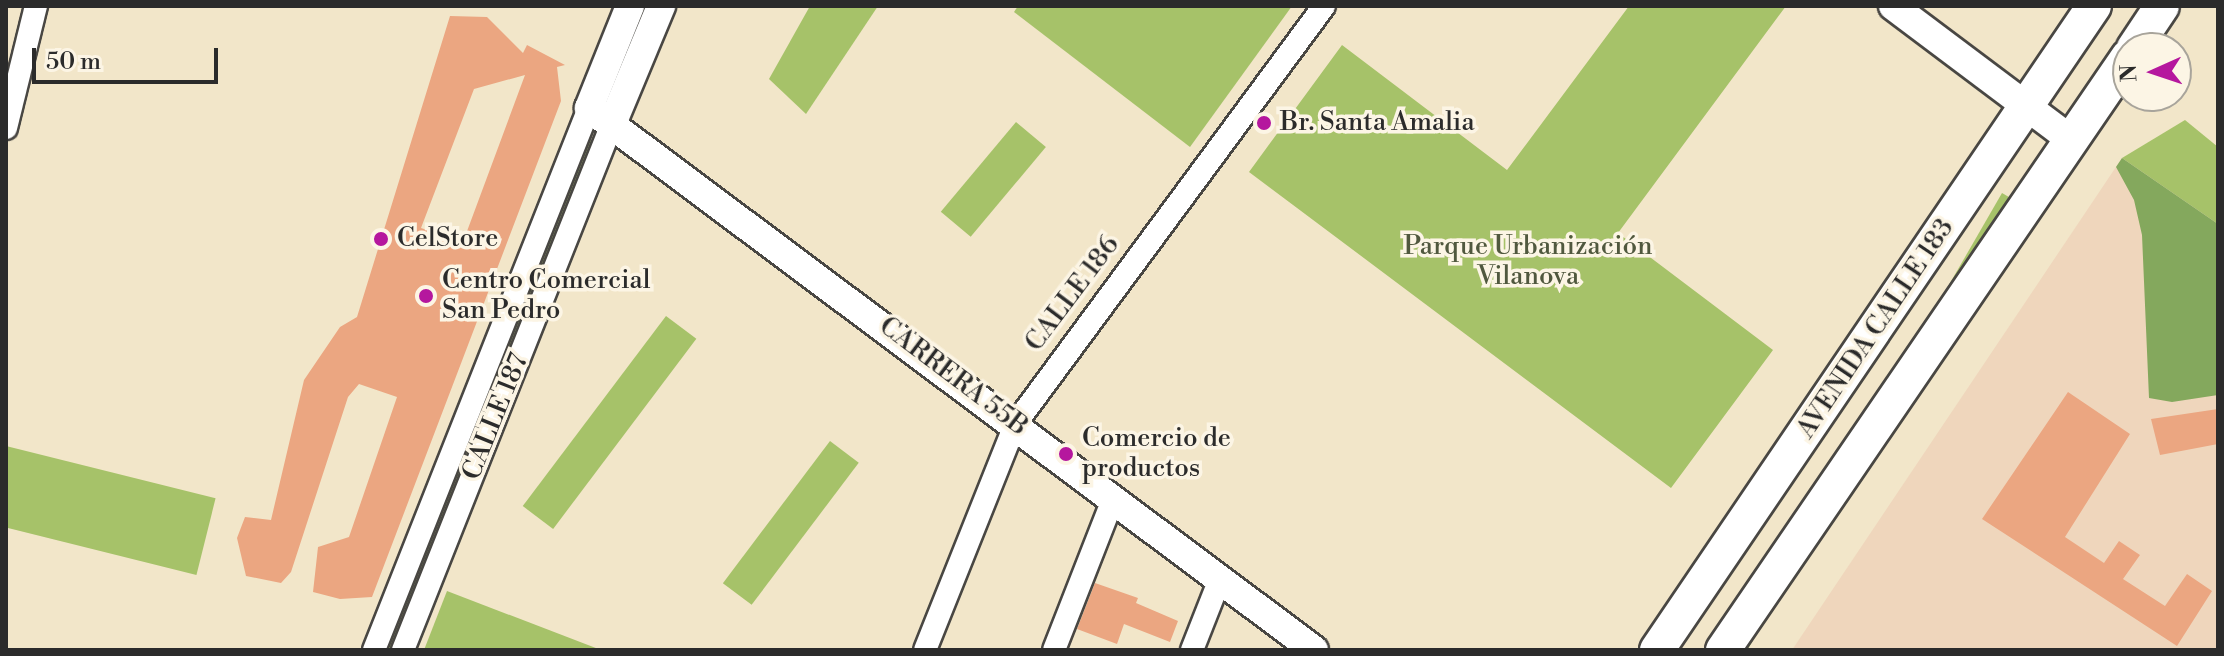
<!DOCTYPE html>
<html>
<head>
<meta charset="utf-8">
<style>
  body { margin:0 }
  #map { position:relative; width:2224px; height:656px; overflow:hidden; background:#f2e6c9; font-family:"Libre Bodoni",serif }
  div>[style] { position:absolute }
  .built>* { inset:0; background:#efd6bc }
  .green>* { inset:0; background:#a6c269; transform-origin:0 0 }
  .forest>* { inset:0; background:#84a85d }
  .building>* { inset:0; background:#eba681 }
  .roads { filter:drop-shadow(2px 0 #494743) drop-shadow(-2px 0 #494743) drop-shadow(0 2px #494743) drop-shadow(0 -2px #494743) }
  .minor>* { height:22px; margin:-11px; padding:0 11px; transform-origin:11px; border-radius:11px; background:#fff }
  .tertiary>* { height:28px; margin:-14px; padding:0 14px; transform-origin:14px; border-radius:14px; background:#fff }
  .primary>* { height:34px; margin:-17px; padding:0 17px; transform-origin:17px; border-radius:17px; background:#fff }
  .dots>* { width:22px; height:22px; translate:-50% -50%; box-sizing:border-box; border:4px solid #fcf5e5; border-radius:50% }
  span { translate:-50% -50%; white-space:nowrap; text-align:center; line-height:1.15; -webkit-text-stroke:7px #fcf5e5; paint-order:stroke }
  .poi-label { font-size:26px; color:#2b2b2b }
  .left { translate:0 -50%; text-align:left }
  .park-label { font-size:26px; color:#50583e }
  .street-label { font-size:26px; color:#2b2b2b }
  .frame { position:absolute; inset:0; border:8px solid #2b2b2b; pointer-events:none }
  .north { position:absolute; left:2112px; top:32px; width:80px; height:80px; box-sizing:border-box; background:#fcf5e5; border:2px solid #a8a49b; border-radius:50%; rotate:267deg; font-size:22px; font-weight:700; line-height:32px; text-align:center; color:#2b2b2b }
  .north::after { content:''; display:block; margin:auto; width:28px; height:36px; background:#b5179e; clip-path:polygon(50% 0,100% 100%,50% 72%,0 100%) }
  .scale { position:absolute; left:32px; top:48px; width:186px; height:36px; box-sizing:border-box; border:4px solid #2b2b2b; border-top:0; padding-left:10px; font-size:24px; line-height:28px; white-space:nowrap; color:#2b2b2b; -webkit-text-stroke:6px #fcf5e5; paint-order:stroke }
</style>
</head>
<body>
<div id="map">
  <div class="built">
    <i style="clip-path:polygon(2122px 158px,2218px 224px,2218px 650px,1792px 650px)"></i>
  </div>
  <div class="green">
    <i style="clip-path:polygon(810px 6px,878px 6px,806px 114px,769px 79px)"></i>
    <i style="clip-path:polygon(1018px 6px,1292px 6px,1190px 147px,1014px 12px)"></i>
    <i style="clip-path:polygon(1629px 6px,1786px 6px,1618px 233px,1773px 350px,1671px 488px,1249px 172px,1342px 45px,1507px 170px)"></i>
    <i style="clip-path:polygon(2185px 120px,2218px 147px,2218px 224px,2122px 158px)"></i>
    <i style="left:1016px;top:122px;width:39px;height:117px;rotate:40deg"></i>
    <i style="clip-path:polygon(589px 138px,593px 145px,391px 650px,383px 650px)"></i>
    <i style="left:2002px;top:193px;width:8px;height:553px;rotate:30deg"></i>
    <i style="left:666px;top:316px;width:38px;height:238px;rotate:37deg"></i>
    <i style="left:830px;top:441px;width:36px;height:178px;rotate:37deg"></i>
    <i style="left:6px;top:446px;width:216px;height:79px;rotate:14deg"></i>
    <i style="clip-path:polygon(447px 591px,601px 650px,424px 650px)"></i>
  </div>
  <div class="forest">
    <i style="clip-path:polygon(2122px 158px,2218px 224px,2218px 395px,2172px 402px,2149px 398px,2142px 235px,2134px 200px,2116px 167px)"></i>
  </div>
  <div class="building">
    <i style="clip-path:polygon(evenodd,450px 16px,487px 17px,523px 53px,527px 45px,565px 65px,557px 67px,561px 101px,372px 597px,340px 599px,313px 592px,318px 547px,349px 537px,397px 397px,359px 384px,348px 397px,291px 572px,281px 583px,246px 576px,237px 538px,245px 517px,271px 520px,304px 380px,340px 327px,357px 317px,450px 16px,525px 75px,463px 242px,421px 228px,474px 89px,525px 75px)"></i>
    <i style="clip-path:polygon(2068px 392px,2130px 434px,2065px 537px,2104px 563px,2119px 541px,2140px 555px,2123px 579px,2165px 606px,2187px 574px,2212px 591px,2177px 646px,1982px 519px)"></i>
    <i style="clip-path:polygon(2218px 409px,2218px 444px,2160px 455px,2151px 419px)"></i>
    <i style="clip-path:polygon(1095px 583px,1138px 598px,1136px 603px,1178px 621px,1170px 642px,1124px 624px,1117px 644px,1077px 629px)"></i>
  </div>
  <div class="roads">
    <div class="minor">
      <i style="left:6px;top:128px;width:126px;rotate:-76.2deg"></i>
      <i style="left:374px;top:650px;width:583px;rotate:-68.36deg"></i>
      <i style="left:403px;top:650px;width:566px;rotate:-68.33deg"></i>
      <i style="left:925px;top:650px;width:245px;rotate:-68.2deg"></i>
      <i style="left:1016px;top:423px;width:518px;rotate:-53.55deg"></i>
      <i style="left:1054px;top:650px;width:164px;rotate:-68.6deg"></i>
      <i style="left:1192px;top:650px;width:76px;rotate:-68.5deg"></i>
    </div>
    <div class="tertiary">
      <i style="left:630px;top:6px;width:110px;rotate:111.9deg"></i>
      <i style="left:589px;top:108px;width:905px;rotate:36.78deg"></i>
      <i style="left:1893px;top:6px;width:225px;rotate:36.9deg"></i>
      <i style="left:612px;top:124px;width:128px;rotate:-67.4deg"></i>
    </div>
    <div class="primary">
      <i style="left:2134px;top:48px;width:50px;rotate:-56.3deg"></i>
      <i style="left:1657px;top:650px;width:778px;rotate:-55.84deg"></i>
      <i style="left:1723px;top:650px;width:718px;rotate:-55.67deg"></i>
    </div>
  </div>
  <div class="dots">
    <i style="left:1264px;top:123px;background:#b5179e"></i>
    <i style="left:381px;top:239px;background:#b5179e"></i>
    <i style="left:426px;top:296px;background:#b5179e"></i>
    <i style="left:1066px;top:454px;background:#b5179e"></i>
  </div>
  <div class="poi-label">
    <span class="left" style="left:1280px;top:123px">Br. Santa Amalia</span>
    <span class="left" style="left:397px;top:239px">CelStore</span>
    <span class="left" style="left:442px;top:296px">Centro Comercial<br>San Pedro</span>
    <span class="left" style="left:1082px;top:454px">Comercio de<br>productos</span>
  </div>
  <div class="park-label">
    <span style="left:1528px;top:262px">Parque Urbanización<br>Vilanova</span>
  </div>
  <div class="street-label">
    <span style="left:1073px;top:294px;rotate:-53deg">CALLE 186</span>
    <span style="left:1876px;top:329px;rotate:-56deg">AVENIDA CALLE 183</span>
    <span style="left:953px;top:377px;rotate:37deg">CARRERA 55B</span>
    <span style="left:496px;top:417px;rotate:-68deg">CALLE 187</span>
  </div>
  <div class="frame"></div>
  <div class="north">N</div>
  <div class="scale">50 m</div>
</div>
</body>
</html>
